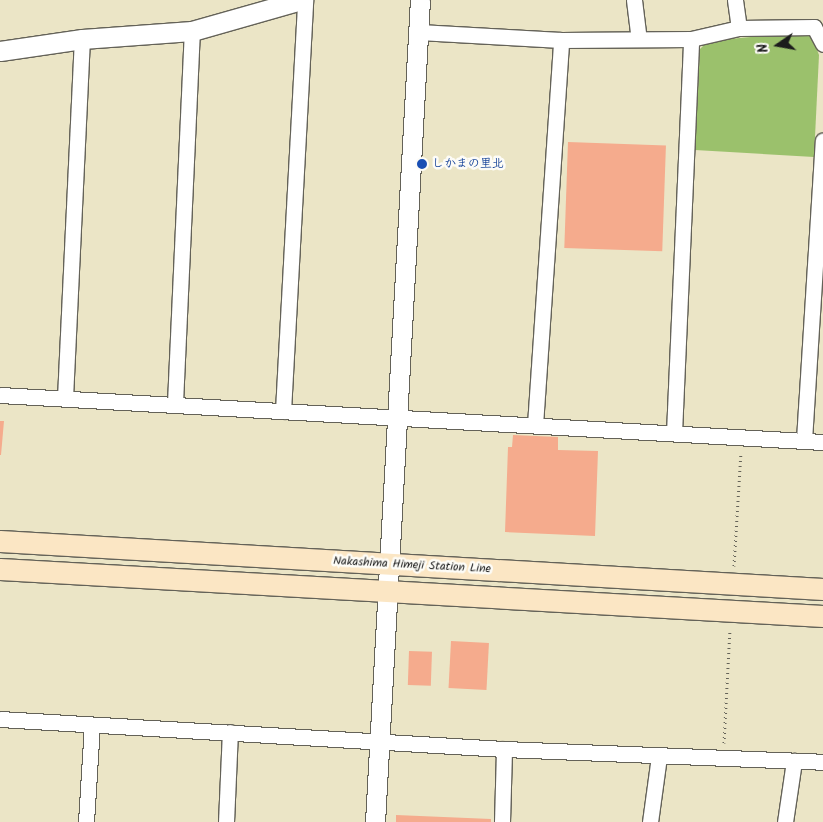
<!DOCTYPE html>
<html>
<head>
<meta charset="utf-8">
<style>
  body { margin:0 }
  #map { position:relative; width:823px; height:822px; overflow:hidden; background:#ebe5c6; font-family:Kalam,"Klee One",sans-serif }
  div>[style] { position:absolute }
  .green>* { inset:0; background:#9bc16c }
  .building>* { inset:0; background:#f5ab8d; transform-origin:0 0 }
  .path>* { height:3px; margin-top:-1.5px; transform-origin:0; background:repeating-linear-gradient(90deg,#646258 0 1px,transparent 0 5px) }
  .roads { filter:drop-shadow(1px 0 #646258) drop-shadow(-1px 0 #646258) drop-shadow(0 1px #646258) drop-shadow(0 -1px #646258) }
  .minor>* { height:15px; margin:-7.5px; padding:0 7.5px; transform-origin:7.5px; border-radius:7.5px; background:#fff }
  .tertiary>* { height:19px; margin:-9.5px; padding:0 9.5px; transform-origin:9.5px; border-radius:9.5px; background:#fff }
  .secondary>* { height:21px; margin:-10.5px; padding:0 10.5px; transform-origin:10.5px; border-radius:10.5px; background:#fbe6c4 }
  .dots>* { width:14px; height:14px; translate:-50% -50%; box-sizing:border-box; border:2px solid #fdfcf7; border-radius:50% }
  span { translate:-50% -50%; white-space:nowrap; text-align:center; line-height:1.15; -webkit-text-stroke:5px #fdfcf7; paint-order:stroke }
  .transit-label { font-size:12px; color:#164399; font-weight:700 }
  .left { translate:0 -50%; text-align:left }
  .street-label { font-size:12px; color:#1c1c1c }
  .north { position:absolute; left:753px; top:20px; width:50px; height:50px; -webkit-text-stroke:4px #fdfcf7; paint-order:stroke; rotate:258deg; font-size:14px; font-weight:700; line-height:20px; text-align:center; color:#1c1c1c }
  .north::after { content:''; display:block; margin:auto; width:18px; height:22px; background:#1c1c1c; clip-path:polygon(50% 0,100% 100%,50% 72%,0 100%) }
</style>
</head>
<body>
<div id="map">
  <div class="green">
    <i style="clip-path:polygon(804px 32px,813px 39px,819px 55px,814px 157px,695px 150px,700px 49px,708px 41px)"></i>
  </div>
  <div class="building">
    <i style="left:568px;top:142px;width:98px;height:106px;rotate:2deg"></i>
    <i style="clip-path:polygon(0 421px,4px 421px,1px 455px,0 455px)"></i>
    <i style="clip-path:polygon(513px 435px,558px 437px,558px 450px,598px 451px,595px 536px,505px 532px,508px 447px,512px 447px)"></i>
    <i style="left:451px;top:641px;width:38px;height:47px;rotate:3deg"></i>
    <i style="left:409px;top:651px;width:23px;height:34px;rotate:2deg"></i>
    <i style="clip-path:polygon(396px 815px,491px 819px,491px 822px,396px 822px)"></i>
  </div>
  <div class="path">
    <i style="left:734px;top:566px;width:114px;rotate:-86.5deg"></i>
    <i style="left:724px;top:743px;width:114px;rotate:-87deg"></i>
  </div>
  <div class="roads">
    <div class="minor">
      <i style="left:634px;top:0;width:39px;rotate:83deg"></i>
      <i style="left:735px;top:0;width:28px;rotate:82deg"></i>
      <i style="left:419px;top:32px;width:142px;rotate:3.2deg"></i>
      <i style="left:561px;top:40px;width:130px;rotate:-0.4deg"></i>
      <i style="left:691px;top:39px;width:49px;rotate:-12.9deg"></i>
      <i style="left:739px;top:28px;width:75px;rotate:-0.8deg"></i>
      <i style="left:814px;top:27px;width:19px;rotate:62deg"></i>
      <i style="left:0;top:395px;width:824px;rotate:3.27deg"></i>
      <i style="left:65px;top:398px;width:359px;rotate:-87.3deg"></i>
      <i style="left:175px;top:403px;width:372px;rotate:-87.4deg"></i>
      <i style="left:283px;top:411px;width:412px;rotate:-86.9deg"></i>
      <i style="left:535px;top:425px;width:386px;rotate:-86.1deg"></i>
      <i style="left:674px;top:433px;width:394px;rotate:-87.5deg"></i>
      <i style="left:804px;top:440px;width:300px;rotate:-86.4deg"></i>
      <i style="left:0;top:719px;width:505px;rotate:3.41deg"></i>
      <i style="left:504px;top:749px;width:319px;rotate:2.3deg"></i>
      <i style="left:86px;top:822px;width:97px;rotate:-86.5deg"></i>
      <i style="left:226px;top:822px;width:90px;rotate:-87.5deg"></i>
      <i style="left:502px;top:822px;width:73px;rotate:-88.4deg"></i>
      <i style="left:650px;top:822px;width:67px;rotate:-82.2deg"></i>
      <i style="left:785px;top:822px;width:62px;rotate:-81.6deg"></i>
    </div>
    <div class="tertiary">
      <i style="left:0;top:51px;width:83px;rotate:-8.3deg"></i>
      <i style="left:82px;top:39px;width:110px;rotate:-4.2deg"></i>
      <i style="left:192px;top:31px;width:113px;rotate:-15.9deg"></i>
      <i style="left:375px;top:822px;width:823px;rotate:-86.87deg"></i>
    </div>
    <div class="secondary">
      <i style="left:0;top:541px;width:824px;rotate:3.34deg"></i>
      <i style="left:0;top:569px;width:824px;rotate:3.27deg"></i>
    </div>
  </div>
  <div class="dots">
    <i style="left:422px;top:164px;background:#1a4fb4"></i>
  </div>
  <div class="transit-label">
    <span class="left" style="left:432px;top:164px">しかまの里北</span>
  </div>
  <div class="street-label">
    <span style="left:412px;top:565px;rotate:3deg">Nakashima Himeji Station Line</span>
  </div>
  <div class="north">N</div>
</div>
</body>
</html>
